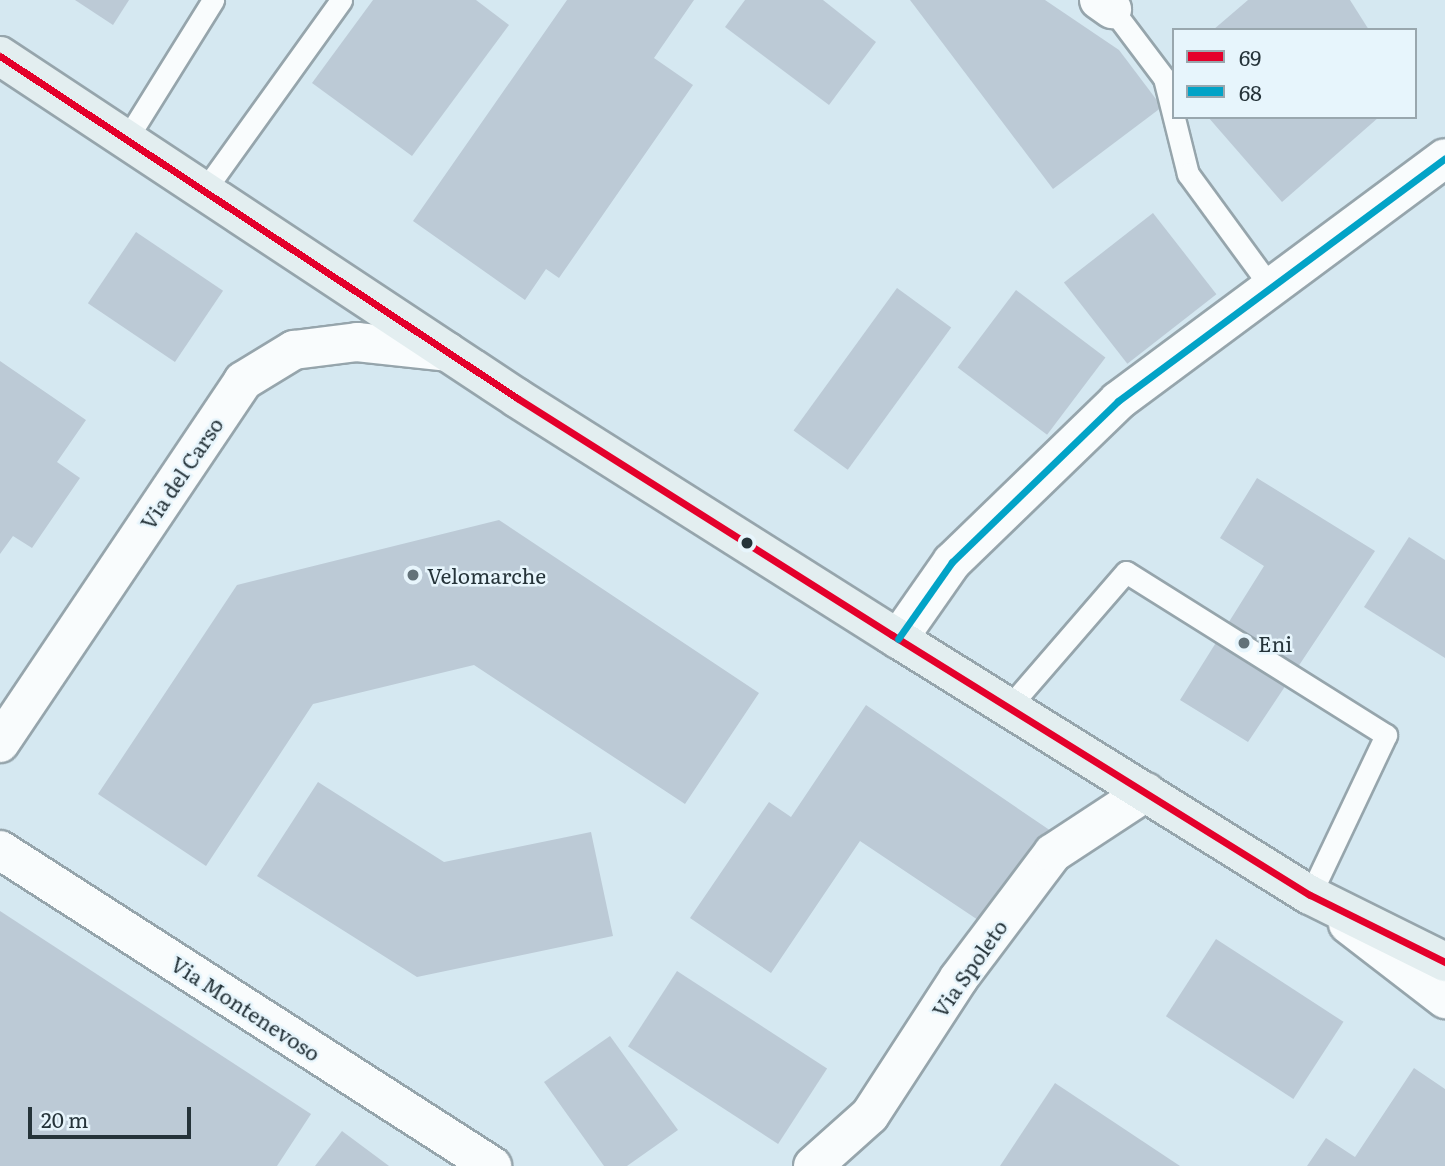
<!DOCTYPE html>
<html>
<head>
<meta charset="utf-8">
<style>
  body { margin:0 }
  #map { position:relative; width:1445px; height:1166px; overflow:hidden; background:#d5e8f1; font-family:Literata,serif }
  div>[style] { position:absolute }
  .building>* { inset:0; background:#bccad6; transform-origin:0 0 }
  .roads { filter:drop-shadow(2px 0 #96a5ac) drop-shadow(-2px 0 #96a5ac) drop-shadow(0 2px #96a5ac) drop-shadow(0 -2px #96a5ac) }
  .lane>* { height:21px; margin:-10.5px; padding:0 10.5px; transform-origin:10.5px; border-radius:10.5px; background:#f9fcfd }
  .street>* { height:38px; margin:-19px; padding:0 19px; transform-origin:19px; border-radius:19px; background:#f9fcfd }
  .secondary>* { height:38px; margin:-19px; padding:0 19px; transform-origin:19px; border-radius:19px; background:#f9fcfd }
  .primary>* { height:38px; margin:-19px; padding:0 19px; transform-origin:19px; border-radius:19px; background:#e3eef0 }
  .bus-1>* { height:7px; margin:-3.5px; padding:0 3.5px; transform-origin:3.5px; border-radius:3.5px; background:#e4002b }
  .bus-2>* { height:7px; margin:-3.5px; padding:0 3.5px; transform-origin:3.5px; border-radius:3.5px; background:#02a3c7 }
  .dots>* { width:19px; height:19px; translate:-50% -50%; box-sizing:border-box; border:4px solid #e7f5fc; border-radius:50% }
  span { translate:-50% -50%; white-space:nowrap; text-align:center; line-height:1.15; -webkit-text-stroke:5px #e7f5fc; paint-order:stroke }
  .street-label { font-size:21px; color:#253339 }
  .poi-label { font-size:21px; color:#253339 }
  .left { translate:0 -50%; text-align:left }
  .legend { position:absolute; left:1172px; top:28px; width:245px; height:91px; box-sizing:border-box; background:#e7f5fc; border:2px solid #99a7ae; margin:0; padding:9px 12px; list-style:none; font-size:21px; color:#253339 }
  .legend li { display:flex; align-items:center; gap:14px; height:35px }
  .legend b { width:35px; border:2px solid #99a7ae }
  .scale { position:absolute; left:28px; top:1107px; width:163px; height:32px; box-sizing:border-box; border:4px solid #253339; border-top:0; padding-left:9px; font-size:21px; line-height:24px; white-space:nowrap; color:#253339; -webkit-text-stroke:5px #e7f5fc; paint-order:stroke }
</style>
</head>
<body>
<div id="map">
  <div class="building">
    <i style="clip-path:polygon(75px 0,129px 0,113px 25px)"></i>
    <i style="clip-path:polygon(373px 0,476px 0,509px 25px,412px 156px,312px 83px)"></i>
    <i style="clip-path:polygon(567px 0,694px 0,654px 58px,693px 85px,559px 278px,546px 269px,525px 300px,413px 221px)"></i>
    <i style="clip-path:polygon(745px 0,823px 0,876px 42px,829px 105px,725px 27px)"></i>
    <i style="clip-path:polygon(910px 0,1045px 0,1119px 50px,1162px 107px,1053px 189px)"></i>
    <i style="clip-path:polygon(1248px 0,1350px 0,1369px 30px,1213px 30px)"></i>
    <i style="clip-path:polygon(1208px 117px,1379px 117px,1282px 202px)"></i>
    <i style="left:1153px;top:213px;width:103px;height:113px;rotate:52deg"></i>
    <i style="left:136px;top:232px;width:105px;height:86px;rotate:34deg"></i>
    <i style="left:897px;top:288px;width:67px;height:176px;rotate:36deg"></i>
    <i style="left:1016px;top:290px;width:112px;height:97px;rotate:37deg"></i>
    <i style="clip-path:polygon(0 361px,86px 420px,57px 462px,80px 478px,32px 548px,13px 536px,0 554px)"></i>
    <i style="clip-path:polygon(1257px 478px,1375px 551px,1248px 742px,1180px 700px,1264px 566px,1220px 538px)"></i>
    <i style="clip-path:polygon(499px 520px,759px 693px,685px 804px,474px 665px,313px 704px,206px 866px,98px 794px,237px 585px)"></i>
    <i style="clip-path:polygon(1409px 537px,1445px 560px,1445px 658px,1364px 607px)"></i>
    <i style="clip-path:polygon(866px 705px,1051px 831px,987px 926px,860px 841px,771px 973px,690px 918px,769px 802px,791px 817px)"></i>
    <i style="clip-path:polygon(318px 782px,444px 862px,591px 832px,613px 936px,417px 977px,257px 876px)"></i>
    <i style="clip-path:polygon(0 911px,311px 1114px,277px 1166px,0 1166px)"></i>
    <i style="left:1216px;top:939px;width:152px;height:92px;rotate:33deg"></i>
    <i style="left:677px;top:971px;width:179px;height:90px;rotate:33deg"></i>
    <i style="clip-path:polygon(610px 1036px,678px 1130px,627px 1166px,604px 1166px,544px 1082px)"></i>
    <i style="clip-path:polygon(1414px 1068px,1445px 1089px,1445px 1166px,1307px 1166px,1326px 1138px,1355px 1157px)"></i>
    <i style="clip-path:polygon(1055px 1083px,1180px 1166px,1000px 1166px)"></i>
    <i style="clip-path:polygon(342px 1131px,389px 1166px,315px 1166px)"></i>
  </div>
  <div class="roads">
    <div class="lane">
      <i style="left:1112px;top:9px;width:86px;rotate:53deg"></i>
      <i style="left:1164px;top:78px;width:99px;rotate:76deg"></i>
      <i style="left:1188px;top:174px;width:139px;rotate:53.8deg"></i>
      <i style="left:126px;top:140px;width:165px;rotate:-58.1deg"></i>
      <i style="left:204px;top:191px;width:235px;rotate:-54.3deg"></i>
      <i style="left:1008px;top:708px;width:180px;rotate:-49.1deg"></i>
      <i style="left:1126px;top:572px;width:307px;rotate:32.1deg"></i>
      <i style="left:1386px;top:735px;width:177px;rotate:115.4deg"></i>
    </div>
    <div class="street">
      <i style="left:1099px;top:0;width:16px;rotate:35deg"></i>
      <i style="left:898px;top:639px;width:94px;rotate:-55deg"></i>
      <i style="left:952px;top:562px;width:231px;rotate:-44.1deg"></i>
      <i style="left:1118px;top:401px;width:407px;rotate:-36.6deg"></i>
      <i style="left:0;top:850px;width:585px;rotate:32.71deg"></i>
      <i style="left:1348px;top:924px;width:123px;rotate:37.7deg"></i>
      <i style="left:813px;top:1166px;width:76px;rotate:-41.8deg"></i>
      <i style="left:870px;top:1115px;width:163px;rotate:-57deg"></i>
      <i style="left:959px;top:978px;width:156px;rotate:-53.1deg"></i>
      <i style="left:1053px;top:853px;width:111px;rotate:-33.3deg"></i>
    </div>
    <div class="secondary">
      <i style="left:0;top:743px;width:436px;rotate:-56.1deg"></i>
      <i style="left:243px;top:381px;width:60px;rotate:-31.3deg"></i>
      <i style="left:294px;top:350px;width:64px;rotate:-7.2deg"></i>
      <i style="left:357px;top:342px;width:91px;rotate:6.3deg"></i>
    </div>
    <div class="primary">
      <i style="left:0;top:56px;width:620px;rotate:33.48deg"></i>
      <i style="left:517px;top:398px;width:444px;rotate:32.3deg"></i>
      <i style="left:892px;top:635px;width:492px;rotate:31.9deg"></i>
      <i style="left:1310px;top:895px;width:151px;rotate:26.4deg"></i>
    </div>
  </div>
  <div class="bus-1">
    <i style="left:0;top:56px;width:620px;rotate:33.48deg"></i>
    <i style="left:517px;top:398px;width:444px;rotate:32.3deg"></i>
    <i style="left:892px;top:635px;width:492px;rotate:31.9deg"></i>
    <i style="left:1310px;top:895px;width:151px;rotate:26.4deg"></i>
  </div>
  <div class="bus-2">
    <i style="left:898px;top:639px;width:94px;rotate:-55deg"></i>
    <i style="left:952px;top:562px;width:231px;rotate:-44.1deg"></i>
    <i style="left:1118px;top:401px;width:407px;rotate:-36.6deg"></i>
  </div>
  <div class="dots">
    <i style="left:747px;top:543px;background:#253339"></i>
    <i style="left:413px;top:575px;background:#637279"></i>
    <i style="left:1244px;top:643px;background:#637279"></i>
  </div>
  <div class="street-label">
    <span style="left:181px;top:473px;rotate:-56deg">Via del Carso</span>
    <span style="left:969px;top:968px;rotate:-55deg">Via Spoleto</span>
    <span style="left:246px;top:1008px;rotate:33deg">Via Montenevoso</span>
  </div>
  <div class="poi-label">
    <span class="left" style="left:427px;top:575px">Velomarche</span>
    <span class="left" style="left:1258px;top:643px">Eni</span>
  </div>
  <ul class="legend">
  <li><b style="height:9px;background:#e4002b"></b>69</li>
  <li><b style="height:9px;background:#02a3c7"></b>68</li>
  </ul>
  <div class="scale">20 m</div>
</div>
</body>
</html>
